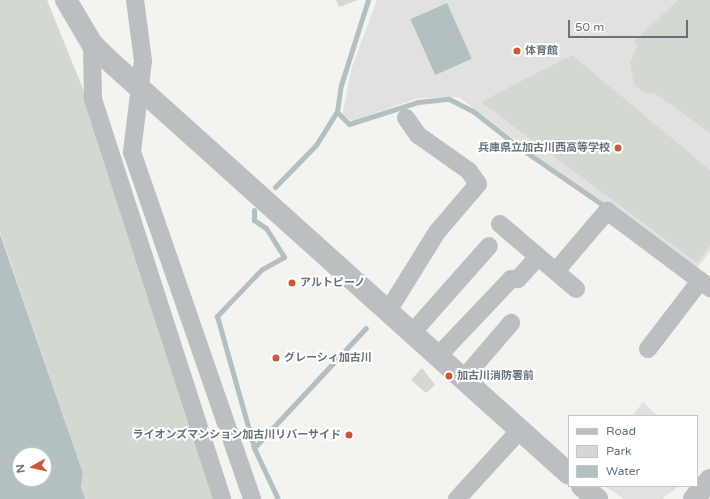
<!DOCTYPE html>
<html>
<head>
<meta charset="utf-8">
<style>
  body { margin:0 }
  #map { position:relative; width:710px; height:499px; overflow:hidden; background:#f3f3f0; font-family:"Varela Round","Noto Sans JP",sans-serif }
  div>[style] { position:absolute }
  .built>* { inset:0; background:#e1e2e0 }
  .green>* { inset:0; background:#d3d8d0 }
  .water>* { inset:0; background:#b4bfc2; transform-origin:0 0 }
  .stream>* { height:5px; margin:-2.5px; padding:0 2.5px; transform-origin:2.5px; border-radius:2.5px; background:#b4bfc2 }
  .minor>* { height:18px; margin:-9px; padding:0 9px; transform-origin:9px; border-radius:9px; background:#bbbfc1 }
  .tertiary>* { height:22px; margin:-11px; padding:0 11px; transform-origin:11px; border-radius:11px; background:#bbbfc1 }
  .dots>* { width:11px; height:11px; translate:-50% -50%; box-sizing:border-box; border:2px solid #fff; border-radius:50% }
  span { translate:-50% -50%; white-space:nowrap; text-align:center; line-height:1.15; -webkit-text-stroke:4px #fff; paint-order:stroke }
  .poi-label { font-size:11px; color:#66737d; font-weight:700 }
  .left { translate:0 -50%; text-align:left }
  .right { translate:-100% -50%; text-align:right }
  .legend { position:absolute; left:568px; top:415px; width:130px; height:72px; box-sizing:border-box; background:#fff; border:1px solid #c2c7cb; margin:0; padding:5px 7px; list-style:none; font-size:12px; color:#66737d }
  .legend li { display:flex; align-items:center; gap:8px; height:20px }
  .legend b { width:20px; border:1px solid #c2c7cb }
  .north { position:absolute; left:12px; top:447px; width:40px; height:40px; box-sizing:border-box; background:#fff; border:1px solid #c2c7cb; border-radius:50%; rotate:262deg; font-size:11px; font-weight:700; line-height:16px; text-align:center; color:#66737d }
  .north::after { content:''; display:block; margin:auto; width:14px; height:18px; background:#cb5738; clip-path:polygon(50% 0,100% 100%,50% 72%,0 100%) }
  .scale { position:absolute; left:568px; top:20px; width:120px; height:18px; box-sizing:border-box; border:2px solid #66737d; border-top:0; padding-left:5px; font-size:12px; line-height:14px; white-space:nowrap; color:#66737d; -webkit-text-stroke:3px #fff; paint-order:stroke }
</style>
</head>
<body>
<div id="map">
  <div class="built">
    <i style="clip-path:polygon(377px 0,710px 0,710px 251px,697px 268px,561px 175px,459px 97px,418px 98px,353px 121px,342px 116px,352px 67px)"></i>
    <i style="clip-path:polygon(643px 402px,658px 416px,632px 416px)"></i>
    <i style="clip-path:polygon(605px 486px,679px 486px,662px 499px,624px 499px)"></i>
  </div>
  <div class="green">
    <i style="clip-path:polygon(0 0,47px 0,89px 104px,221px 499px,85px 499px,81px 487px,83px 473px,0 232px)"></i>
    <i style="clip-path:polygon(336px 0,358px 0,339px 7px)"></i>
    <i style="clip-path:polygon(678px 0,710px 0,710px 133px,656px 94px,644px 92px,634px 84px,630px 62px,638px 45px,634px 42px)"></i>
    <i style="clip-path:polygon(572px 55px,710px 170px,710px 246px,697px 263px,481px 102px)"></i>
    <i style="clip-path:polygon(422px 368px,435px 385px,426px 393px,411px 380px)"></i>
  </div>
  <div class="water">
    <i style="left:447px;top:3px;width:61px;height:40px;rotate:66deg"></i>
    <i style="clip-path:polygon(evenodd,0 234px,83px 473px,81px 487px,85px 499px,0 499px,0 234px,20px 455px,44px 455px,44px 479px,20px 479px,20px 455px)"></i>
  </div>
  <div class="stream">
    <i style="left:337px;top:112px;width:17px;rotate:45deg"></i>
    <i style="left:349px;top:124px;width:72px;rotate:-17.7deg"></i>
    <i style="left:418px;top:102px;width:31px;rotate:-6deg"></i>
    <i style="left:449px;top:99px;width:27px;rotate:27deg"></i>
    <i style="left:473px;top:111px;width:60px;rotate:38.2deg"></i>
    <i style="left:520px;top:148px;width:104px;rotate:34.5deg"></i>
    <i style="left:275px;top:187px;width:59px;rotate:-45.7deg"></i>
    <i style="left:316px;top:145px;width:39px;rotate:-58deg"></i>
    <i style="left:337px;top:112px;width:27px;rotate:-82deg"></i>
    <i style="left:341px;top:85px;width:89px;rotate:-72.4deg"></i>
    <i style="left:254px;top:210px;width:10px;rotate:90deg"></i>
    <i style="left:254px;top:220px;width:14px;rotate:34deg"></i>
    <i style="left:266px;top:228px;width:34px;rotate:58deg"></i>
    <i style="left:284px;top:257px;width:26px;rotate:151deg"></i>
    <i style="left:261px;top:270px;width:64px;rotate:133.7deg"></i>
    <i style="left:217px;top:316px;width:137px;rotate:74.3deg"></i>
    <i style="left:278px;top:499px;width:56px;rotate:-115.2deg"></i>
    <i style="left:254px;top:448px;width:164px;rotate:-47deg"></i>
  </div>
  <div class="minor">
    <i style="left:135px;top:0;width:62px;rotate:82.5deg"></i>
    <i style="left:143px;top:61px;width:92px;rotate:96.9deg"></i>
    <i style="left:132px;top:152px;width:367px;rotate:70.9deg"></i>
    <i style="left:92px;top:44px;width:55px;rotate:89deg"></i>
    <i style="left:93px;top:99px;width:420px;rotate:72.1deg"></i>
    <i style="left:500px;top:224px;width:100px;rotate:40.5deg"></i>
    <i style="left:556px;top:271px;width:79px;rotate:-49.6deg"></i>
    <i style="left:607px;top:211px;width:129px;rotate:36.8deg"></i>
    <i style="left:388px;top:311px;width:93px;rotate:-58.2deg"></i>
    <i style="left:437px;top:232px;width:63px;rotate:-49.5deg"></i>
    <i style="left:478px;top:184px;width:16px;rotate:-125deg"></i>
    <i style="left:469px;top:171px;width:62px;rotate:-144.8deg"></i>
    <i style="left:418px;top:135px;width:21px;rotate:-125deg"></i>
    <i style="left:412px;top:333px;width:116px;rotate:-48.5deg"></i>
    <i style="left:648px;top:349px;width:86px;rotate:-52.6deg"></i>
    <i style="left:438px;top:356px;width:106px;rotate:-46.5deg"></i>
    <i style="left:511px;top:279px;width:7px"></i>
    <i style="left:518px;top:279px;width:30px;rotate:-48deg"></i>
    <i style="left:463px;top:379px;width:74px;rotate:-49.4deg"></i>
    <i style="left:457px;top:499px;width:93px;rotate:-47.6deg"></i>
  </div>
  <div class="tertiary">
    <i style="left:66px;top:0;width:51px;rotate:59.4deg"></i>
    <i style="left:92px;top:44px;width:30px;rotate:44deg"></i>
    <i style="left:114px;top:65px;width:612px;rotate:41.95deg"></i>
    <i style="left:582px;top:486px;width:20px;rotate:41deg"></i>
    <i style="left:694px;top:499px;width:25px;rotate:-50deg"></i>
  </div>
  <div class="dots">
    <i style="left:517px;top:51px;background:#cb5738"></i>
    <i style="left:618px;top:148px;background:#cb5738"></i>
    <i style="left:292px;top:283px;background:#cb5738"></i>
    <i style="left:276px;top:358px;background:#cb5738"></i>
    <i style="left:449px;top:376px;background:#cb5738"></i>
    <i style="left:349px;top:435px;background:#cb5738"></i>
  </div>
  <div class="poi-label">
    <span class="left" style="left:525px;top:51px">体育館</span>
    <span class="right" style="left:610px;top:148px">兵庫県立加古川西高等学校</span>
    <span class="left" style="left:300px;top:283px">アルトピーノ</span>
    <span class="left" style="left:284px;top:358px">グレーシィ加古川</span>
    <span class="left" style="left:457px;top:376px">加古川消防署前</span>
    <span class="right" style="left:341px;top:435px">ライオンズマンション加古川リバーサイド</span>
  </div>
  <ul class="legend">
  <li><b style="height:5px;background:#bbbfc1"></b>Road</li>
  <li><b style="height:11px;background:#d3d8d0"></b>Park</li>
  <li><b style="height:11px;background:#b4bfc2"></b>Water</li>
  </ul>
  <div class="north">N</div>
  <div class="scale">50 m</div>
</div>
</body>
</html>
